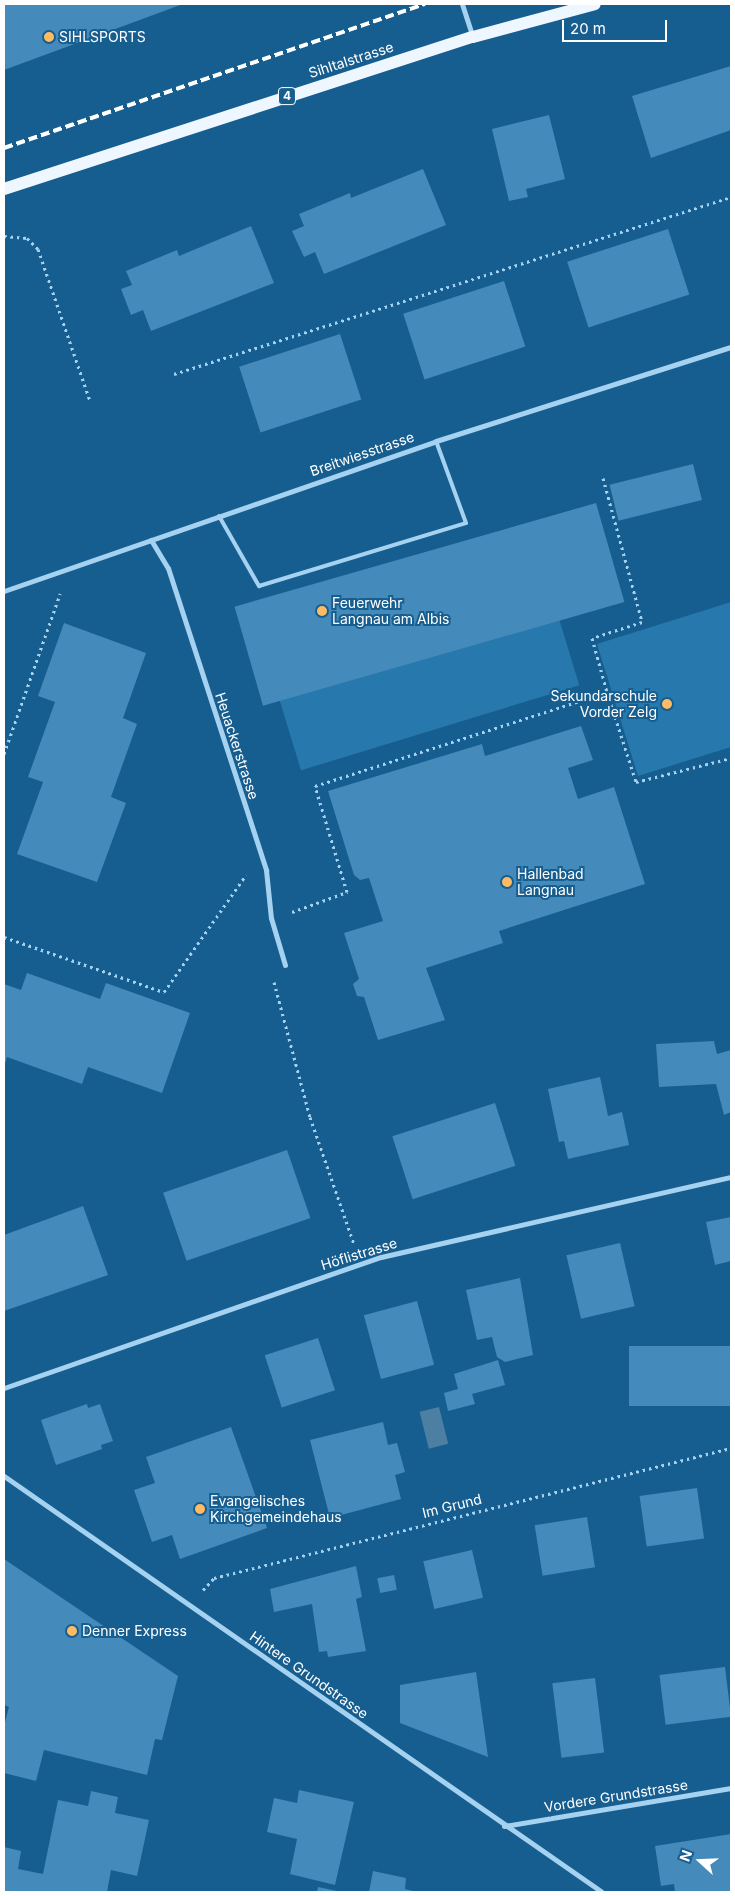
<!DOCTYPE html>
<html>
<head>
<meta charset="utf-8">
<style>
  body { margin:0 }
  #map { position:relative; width:735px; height:1896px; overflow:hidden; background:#175e90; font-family:Inter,sans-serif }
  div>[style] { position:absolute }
  .green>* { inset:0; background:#2778ad; transform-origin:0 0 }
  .water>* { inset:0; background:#4c7fa2; transform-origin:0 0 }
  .building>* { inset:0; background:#448aba; transform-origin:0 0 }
  .path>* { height:3px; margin-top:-1.5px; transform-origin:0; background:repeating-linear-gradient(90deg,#a5d2f0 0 2.5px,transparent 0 6.5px) }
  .service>* { height:4px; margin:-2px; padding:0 2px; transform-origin:2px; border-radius:2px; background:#a5d2f0 }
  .minor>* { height:5px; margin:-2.5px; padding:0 2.5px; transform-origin:2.5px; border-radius:2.5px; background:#a5d2f0 }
  .primary>* { height:12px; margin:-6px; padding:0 6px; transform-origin:6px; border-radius:6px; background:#eef7ff }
  .rail>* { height:4px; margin-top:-2px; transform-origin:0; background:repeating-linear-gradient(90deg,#fff 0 9px,transparent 0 13px) }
  .dots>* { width:14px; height:14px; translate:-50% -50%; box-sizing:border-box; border:2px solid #175e90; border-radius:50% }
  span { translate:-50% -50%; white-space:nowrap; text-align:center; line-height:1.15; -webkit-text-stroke:4px #175e90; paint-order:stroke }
  .shield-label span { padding:1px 4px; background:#175e90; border:1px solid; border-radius:4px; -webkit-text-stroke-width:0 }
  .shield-label { font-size:12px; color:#fff; font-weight:700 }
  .poi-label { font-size:14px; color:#fff }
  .left { translate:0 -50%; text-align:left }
  .right { translate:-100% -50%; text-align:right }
  .street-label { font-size:14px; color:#fff }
  .frame { position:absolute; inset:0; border:5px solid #fff; pointer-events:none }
  .north { position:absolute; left:675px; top:1836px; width:50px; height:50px; -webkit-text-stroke:4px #175e90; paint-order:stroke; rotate:290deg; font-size:14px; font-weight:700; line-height:20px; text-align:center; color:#fff }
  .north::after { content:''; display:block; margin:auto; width:18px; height:22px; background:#fff; clip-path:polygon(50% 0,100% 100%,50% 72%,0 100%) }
  .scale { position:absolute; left:562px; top:20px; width:105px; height:22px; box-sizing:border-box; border:2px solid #fff; border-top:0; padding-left:6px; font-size:15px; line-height:18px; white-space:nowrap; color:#fff; -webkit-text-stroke:4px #175e90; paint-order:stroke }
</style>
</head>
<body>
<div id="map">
  <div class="green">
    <i style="left:534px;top:537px;width:155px;height:291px;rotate:73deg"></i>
    <i style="clip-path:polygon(731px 602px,731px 747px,638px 776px,597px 644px)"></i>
  </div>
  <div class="water">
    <i style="left:439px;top:1407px;width:38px;height:20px;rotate:76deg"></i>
  </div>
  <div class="building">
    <i style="clip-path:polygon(4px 4px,183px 4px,4px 70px)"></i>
    <i style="clip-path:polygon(731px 66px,731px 130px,651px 158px,632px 96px)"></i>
    <i style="clip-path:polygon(549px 115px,565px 179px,526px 189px,528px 197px,509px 201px,492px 129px)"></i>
    <i style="clip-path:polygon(423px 169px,446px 225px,324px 274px,315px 252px,304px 257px,292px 231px,304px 226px,299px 214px,350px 193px,351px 198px)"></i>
    <i style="clip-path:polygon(251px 226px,274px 283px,151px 331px,143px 310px,131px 315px,121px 289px,132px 285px,126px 271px,177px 250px,179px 256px)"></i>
    <i style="left:668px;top:229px;width:69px;height:106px;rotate:72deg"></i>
    <i style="left:504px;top:281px;width:69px;height:106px;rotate:72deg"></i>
    <i style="left:340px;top:334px;width:69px;height:106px;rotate:72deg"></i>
    <i style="left:693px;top:464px;width:37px;height:86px;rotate:76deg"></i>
    <i style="left:596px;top:503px;width:103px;height:376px;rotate:74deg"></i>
    <i style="clip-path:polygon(64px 623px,146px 653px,123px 718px,137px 724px,111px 797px,126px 803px,97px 882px,17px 854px,43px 782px,28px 777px,55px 702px,38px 696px)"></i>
    <i style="clip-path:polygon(581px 726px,593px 760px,568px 768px,578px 799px,614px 787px,645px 884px,499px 931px,503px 943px,426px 968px,445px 1020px,378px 1040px,364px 997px,357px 996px,353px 984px,359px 979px,344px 933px,383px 921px,369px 878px,360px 880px,354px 875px,328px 791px,482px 744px,485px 756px)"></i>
    <i style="clip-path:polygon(27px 973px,100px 999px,106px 983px,190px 1013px,162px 1093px,88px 1067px,82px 1084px,7px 1057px,4px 1067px,4px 984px,21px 990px)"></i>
    <i style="clip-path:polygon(714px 1041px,717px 1054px,731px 1050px,731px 1112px,724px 1115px,716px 1084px,659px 1087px,656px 1044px)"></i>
    <i style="clip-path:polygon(600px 1077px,608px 1116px,622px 1112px,629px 1145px,568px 1159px,564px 1141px,559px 1142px,548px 1089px)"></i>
    <i style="left:495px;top:1103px;width:66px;height:108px;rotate:72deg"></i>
    <i style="left:287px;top:1150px;width:72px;height:131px;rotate:71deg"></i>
    <i style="clip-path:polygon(83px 1206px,108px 1275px,4px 1311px,4px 1235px)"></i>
    <i style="clip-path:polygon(731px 1217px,731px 1261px,715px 1265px,706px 1222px)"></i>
    <i style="left:620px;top:1243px;width:65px;height:55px;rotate:77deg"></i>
    <i style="clip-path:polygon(520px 1278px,533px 1355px,505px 1362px,497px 1357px,492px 1337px,477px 1340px,466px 1290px)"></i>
    <i style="left:417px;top:1301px;width:66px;height:55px;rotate:75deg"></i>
    <i style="left:318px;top:1338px;width:55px;height:56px;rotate:72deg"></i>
    <i style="left:731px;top:1346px;width:60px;height:102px;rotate:90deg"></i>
    <i style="clip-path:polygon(498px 1360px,505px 1385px,472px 1394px,475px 1404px,448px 1411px,444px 1393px,458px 1389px,454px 1374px)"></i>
    <i style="clip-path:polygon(87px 1404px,88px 1408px,100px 1404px,113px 1441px,101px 1445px,102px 1449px,56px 1465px,41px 1420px)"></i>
    <i style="clip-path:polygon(383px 1422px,388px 1445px,397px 1443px,405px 1472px,395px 1475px,401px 1499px,330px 1518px,310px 1440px)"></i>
    <i style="clip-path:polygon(231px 1427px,267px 1528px,180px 1559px,172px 1535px,152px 1542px,134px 1490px,155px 1483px,146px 1457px)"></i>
    <i style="left:697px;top:1488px;width:51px;height:58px;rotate:82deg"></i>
    <i style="left:587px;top:1517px;width:51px;height:53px;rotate:81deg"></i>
    <i style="left:472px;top:1550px;width:49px;height:50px;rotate:77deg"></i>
    <i style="clip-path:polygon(4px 1559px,178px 1676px,162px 1740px,155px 1739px,147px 1775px,44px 1750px,36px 1781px,4px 1773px,4px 1726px,9px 1707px,4px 1705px)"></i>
    <i style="clip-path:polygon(356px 1566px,362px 1597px,356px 1599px,366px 1651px,328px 1657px,327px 1651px,319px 1652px,312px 1604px,274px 1612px,270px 1589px)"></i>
    <i style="left:394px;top:1575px;width:15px;height:17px;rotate:79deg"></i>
    <i style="left:725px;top:1667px;width:50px;height:66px;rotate:83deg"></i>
    <i style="clip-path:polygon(476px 1672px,488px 1757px,400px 1723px,400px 1685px)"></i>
    <i style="left:595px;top:1678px;width:75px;height:43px;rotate:83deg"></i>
    <i style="clip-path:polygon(299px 1790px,354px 1802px,335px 1885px,290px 1874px,297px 1839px,267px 1832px,274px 1798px,297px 1803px)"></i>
    <i style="clip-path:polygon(91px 1791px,118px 1797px,115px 1813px,149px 1820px,137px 1876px,111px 1870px,107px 1892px,4px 1892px,4px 1847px,21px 1851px,18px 1869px,43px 1874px,58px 1800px,88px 1806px)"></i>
    <i style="clip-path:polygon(731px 1834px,731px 1892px,675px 1892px,674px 1884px,661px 1886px,655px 1846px)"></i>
    <i style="clip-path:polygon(373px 1871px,406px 1878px,405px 1889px,417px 1892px,369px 1892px)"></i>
    <i style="clip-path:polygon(318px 1887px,337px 1891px,337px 1892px,317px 1892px)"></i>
  </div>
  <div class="path">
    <i style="left:4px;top:236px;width:23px;rotate:5deg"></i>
    <i style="left:27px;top:238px;width:16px;rotate:45deg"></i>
    <i style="left:38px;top:249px;width:161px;rotate:71.1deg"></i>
    <i style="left:174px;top:374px;width:584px;rotate:-17.63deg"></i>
    <i style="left:603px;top:478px;width:149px;rotate:74.8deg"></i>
    <i style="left:642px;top:622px;width:52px;rotate:162.3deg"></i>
    <i style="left:592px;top:638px;width:56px;rotate:74.5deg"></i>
    <i style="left:4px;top:754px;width:170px;rotate:-70.7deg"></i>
    <i style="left:292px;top:912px;width:59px;rotate:-20deg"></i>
    <i style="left:347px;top:892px;width:111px;rotate:-106.8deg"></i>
    <i style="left:315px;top:786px;width:307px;rotate:-17.8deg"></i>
    <i style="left:607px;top:692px;width:95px;rotate:72.1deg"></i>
    <i style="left:636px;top:782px;width:98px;rotate:-14.2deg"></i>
    <i style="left:4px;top:937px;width:169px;rotate:19deg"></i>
    <i style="left:164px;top:992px;width:143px;rotate:-55deg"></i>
    <i style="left:274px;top:982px;width:140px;rotate:75.1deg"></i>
    <i style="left:310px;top:1117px;width:134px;rotate:70.9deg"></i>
    <i style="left:203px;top:1590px;width:16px;rotate:-47deg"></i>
    <i style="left:214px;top:1578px;width:533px;rotate:-14.11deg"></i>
  </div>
  <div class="service">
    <i style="left:219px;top:516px;width:81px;rotate:60.3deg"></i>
    <i style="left:259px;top:586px;width:216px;rotate:-16.9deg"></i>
    <i style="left:466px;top:523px;width:87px;rotate:-110.1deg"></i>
  </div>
  <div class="minor">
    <i style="left:462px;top:4px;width:35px;rotate:72deg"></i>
    <i style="left:151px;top:540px;width:33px;rotate:59deg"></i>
    <i style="left:168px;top:568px;width:318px;rotate:72deg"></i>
    <i style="left:266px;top:870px;width:48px;rotate:84.1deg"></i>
    <i style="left:271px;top:918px;width:49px;rotate:73.4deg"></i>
    <i style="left:4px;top:591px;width:457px;rotate:-19.1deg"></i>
    <i style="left:436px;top:441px;width:310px;rotate:-17.7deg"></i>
    <i style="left:4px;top:1388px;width:399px;rotate:-19.2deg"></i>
    <i style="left:381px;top:1257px;width:359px;rotate:-12.9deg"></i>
    <i style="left:4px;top:1476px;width:728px;rotate:34.82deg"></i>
    <i style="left:504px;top:1826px;width:230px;rotate:-9.5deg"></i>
  </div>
  <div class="primary">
    <i style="left:4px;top:189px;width:493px;rotate:-18deg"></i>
    <i style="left:473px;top:37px;width:126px;rotate:-15.1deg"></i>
  </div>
  <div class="rail">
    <i style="left:4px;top:148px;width:445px;rotate:-18.9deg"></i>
  </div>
  <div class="dots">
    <i style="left:49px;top:37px;background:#ffbb64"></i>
    <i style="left:322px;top:611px;background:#ffbb64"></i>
    <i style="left:667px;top:704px;background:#ffbb64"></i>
    <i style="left:507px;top:882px;background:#ffbb64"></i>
    <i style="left:200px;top:1509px;background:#ffbb64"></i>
    <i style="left:72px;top:1631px;background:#ffbb64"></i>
  </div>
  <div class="shield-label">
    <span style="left:287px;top:96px">4</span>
  </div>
  <div class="poi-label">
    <span class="left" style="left:59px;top:37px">SIHLSPORTS</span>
    <span class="left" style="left:332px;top:611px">Feuerwehr<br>Langnau am Albis</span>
    <span class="right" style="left:657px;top:704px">Sekundarschule<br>Vorder Zelg</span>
    <span class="left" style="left:517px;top:882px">Hallenbad<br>Langnau</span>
    <span class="left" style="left:210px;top:1509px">Evangelisches<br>Kirchgemeindehaus</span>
    <span class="left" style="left:82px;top:1631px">Denner Express</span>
  </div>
  <div class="street-label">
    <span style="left:351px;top:60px;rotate:-18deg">Sihltalstrasse</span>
    <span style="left:362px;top:454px;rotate:-19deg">Breitwiesstrasse</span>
    <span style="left:237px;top:746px;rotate:72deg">Heuackerstrasse</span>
    <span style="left:359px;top:1254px;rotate:-17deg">Höflistrasse</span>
    <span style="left:452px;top:1506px;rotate:-14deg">Im Grund</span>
    <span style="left:309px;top:1675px;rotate:35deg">Hintere Grundstrasse</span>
    <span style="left:616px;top:1796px;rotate:-9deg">Vordere Grundstrasse</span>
  </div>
  <div class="frame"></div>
  <div class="north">N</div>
  <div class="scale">20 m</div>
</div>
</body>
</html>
